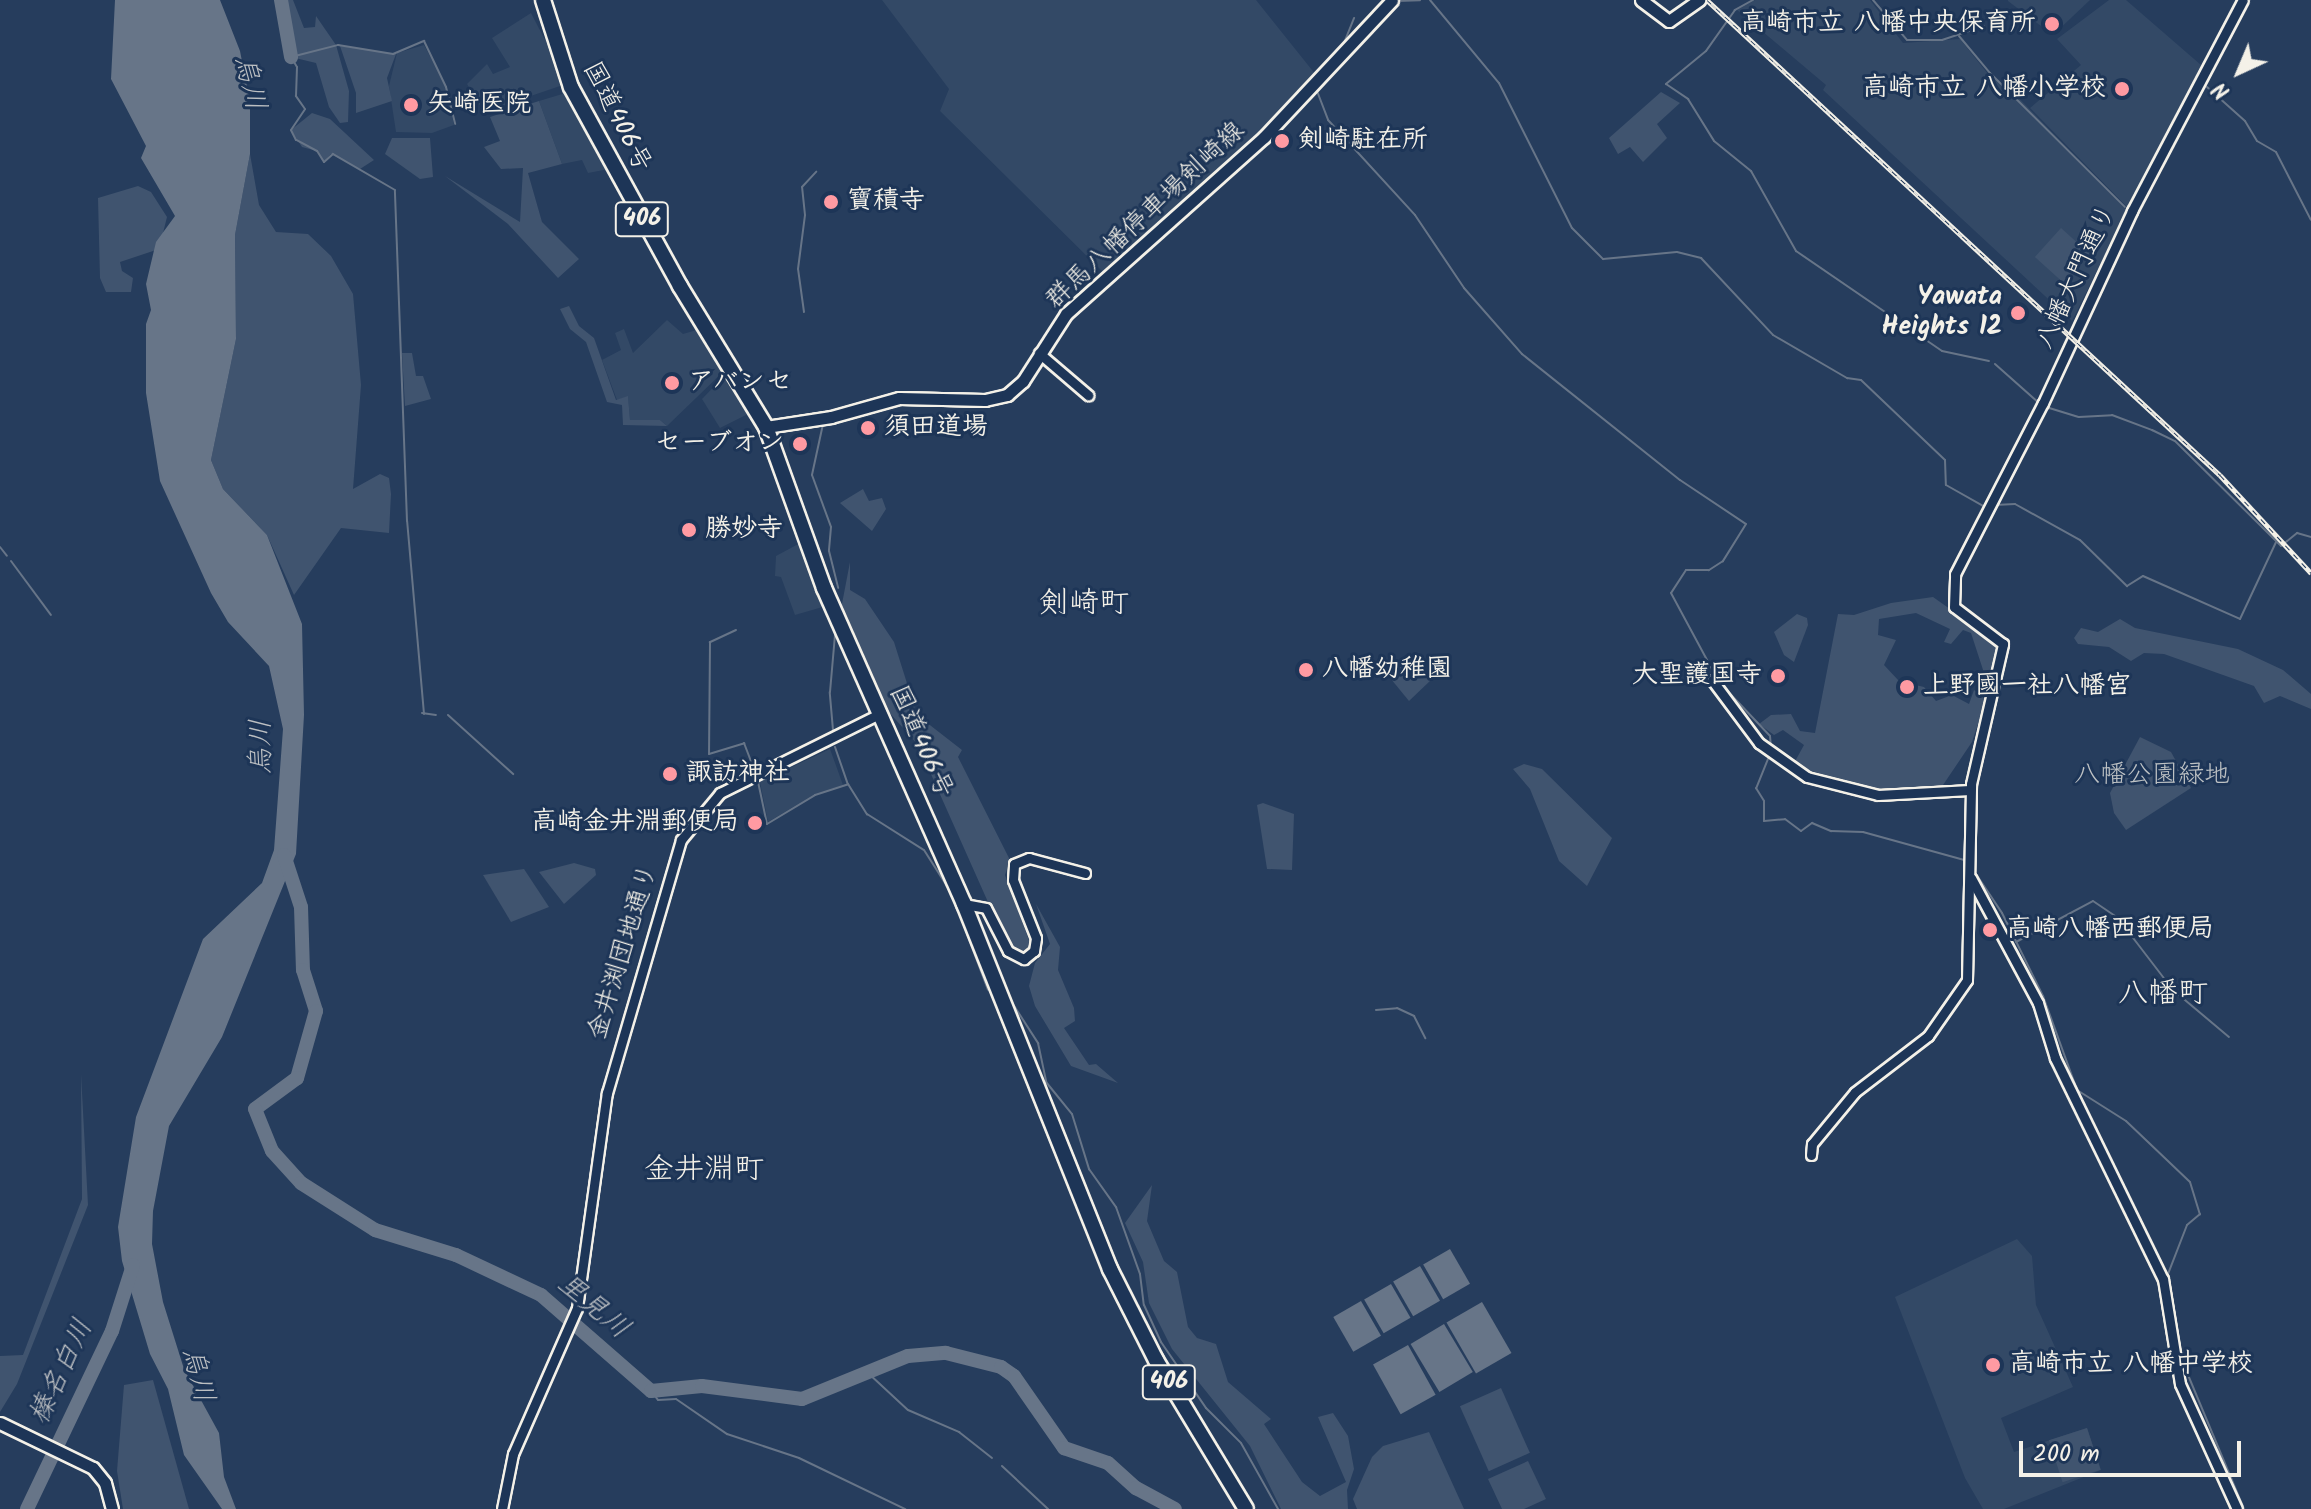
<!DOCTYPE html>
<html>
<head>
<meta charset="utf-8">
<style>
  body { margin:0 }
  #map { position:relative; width:2311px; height:1509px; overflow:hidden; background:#263d5d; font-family:Kalam,"Klee One",sans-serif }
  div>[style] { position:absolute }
  .built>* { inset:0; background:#334966 }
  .green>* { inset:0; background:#40546f; transform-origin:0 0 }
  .water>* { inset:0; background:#677588; transform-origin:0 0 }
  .stream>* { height:2px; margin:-1px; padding:0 1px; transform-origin:1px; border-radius:1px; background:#677588 }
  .river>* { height:14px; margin:-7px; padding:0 7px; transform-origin:7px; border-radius:7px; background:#677588 }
  .roads { filter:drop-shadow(2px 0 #f4f1e8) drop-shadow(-2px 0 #f4f1e8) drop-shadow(0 2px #f4f1e8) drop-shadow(0 -2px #f4f1e8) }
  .minor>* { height:9px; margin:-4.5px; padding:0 4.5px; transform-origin:4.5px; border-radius:4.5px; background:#1d3557 }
  .major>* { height:11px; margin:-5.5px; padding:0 5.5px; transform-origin:5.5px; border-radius:5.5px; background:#1d3557 }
  .highway>* { height:14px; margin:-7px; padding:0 7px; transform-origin:7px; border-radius:7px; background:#1d3557 }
  .rail>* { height:5px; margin-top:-2.5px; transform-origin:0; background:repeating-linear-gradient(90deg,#1d3557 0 6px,#f4f1e8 0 12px); box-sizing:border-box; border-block:2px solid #f4f1e8 }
  .dots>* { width:22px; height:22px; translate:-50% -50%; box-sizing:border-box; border:4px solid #1d3557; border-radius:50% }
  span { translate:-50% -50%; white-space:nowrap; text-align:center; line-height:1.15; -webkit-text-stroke:6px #1d3557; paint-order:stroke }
  .shield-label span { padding:2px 6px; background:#1d3557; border:2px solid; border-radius:6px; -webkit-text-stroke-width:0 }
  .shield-label { font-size:24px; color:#f4f1e8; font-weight:700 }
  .poi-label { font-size:26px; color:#f4f1e8; font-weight:700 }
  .right { translate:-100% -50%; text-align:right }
  .left { translate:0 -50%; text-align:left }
  .street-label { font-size:26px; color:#f4f1e8 }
  .park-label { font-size:26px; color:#bec2c4 }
  .water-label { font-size:28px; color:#bcbfc2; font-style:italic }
  .quarter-label { font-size:30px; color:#f4f1e8 }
  .north { position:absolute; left:2199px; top:32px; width:80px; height:80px; -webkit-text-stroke:6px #1d3557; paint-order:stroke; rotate:224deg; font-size:22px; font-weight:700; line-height:32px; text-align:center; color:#f4f1e8 }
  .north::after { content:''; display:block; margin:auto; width:28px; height:36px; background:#f4f1e8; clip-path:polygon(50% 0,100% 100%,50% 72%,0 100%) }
  .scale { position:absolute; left:2019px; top:1441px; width:222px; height:36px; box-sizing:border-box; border:4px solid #f4f1e8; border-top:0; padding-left:10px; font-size:24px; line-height:28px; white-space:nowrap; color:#f4f1e8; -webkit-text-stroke:6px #1d3557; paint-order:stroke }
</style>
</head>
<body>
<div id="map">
  <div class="built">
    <i style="clip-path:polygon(882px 0,1256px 0,1316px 75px,1266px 128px,1103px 272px,940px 111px,949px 89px)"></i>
    <i style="clip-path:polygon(1755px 0,1870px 0,1903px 43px,1960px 39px,1988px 74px,2014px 93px,2127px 210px,2072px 321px,1823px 90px,1826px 85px,1737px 10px)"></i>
    <i style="clip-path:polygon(2090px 0,2053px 35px,2008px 1px,2008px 0)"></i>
    <i style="clip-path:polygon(2109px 0,2126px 0,2201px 65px,2128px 208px,2030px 108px,2081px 65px,2057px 39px)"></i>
    <i style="clip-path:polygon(531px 13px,545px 40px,549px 39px,563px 85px,484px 112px,467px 84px,487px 64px,493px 74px,510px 67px,492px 38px)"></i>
    <i style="clip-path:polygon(424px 45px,446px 86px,454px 125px,432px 133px,396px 132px,389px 86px,397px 53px)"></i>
    <i style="clip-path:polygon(569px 92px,609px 169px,588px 173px,582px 160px,562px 164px,539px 101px)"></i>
    <i style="clip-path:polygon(667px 320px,683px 334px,700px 329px,725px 370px,667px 426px,660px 420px,630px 420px,628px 397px,617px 400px,602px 360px,621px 350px,615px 333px,624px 329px,633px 353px)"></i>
    <i style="clip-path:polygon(727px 373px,750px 413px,720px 428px,702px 399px)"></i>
    <i style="clip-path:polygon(802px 542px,826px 606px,795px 615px,781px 577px,775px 576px,776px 556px)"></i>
    <i style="clip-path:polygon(830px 749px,843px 785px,815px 794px,768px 822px,760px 782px)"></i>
    <i style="clip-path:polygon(2017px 1239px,2032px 1256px,2036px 1305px,2073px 1387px,2001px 1418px,2014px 1452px,2087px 1428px,2101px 1470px,2004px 1509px,1983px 1509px,1965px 1478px,1895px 1297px)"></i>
  </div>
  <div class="green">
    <i style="clip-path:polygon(281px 0,293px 0,304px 28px,315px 27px,316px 16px,336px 45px,349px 91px,348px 122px,340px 123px,329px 107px,316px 63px,291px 57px)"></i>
    <i style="clip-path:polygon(340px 46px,396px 54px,387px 78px,392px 101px,356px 113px,356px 93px)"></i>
    <i style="clip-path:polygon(1661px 92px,1680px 103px,1657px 124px,1667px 138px,1643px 162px,1630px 147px,1618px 154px,1609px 138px)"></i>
    <i style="clip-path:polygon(539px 101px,562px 164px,528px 173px,542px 222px,579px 259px,558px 278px,508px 224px,445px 176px,520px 222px,523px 168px,501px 169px,484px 147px,500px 141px,490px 117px)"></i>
    <i style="clip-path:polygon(312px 113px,330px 119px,374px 160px,360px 169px,331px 154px,324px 162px,317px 151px,302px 147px,291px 130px)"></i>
    <i style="clip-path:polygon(392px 138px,430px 138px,433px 177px,420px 179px,385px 154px)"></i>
    <i style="clip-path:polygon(250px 154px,259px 205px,276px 232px,308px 234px,331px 256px,353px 294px,361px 385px,353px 489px,380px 474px,389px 478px,391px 494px,389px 533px,341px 528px,294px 595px,267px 535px,223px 489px,211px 460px,236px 339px,235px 235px)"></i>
    <i style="clip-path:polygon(138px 186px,151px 192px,167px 217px,159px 249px,120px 262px,122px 271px,133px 278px,131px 292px,106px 292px,100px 278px,98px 198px)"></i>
    <i style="left:2061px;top:228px;width:38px;height:39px;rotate:42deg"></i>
    <i style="clip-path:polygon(569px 306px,579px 326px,594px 338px,616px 400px,628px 396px,630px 420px,660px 420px,667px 426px,623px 425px,622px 405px,607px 402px,586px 342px,570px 329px,560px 309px)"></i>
    <i style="clip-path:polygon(402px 353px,412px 353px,416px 376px,423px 376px,431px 399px,405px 406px)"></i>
    <i style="clip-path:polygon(863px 489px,869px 501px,882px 498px,886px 509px,872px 531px,840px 503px)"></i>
    <i style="clip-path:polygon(850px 562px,850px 590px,865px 599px,894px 642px,917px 715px,962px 750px,958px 757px,1010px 860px,1005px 875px,1031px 946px,1026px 952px,1013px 950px,996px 920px,918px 745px,888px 711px,857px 645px,841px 609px)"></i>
    <i style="clip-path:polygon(1933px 597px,1991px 638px,1998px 650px,1994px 675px,1986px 679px,1971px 633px,1963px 630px,1951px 644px,1944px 642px,1950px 629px,1916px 613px,1879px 619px,1878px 635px,1896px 640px,1884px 665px,1899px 681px,1924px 687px,1936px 701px,1952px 695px,1969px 704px,1974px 690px,1986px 700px,1972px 742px,1941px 788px,1878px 792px,1793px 765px,1804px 745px,1783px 730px,1774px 735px,1759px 724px,1771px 715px,1791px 714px,1800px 731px,1815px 733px,1838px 614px,1854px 615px,1891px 603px)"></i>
    <i style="clip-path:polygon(1797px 614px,1807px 618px,1808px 625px,1794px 662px,1784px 655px,1774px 632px)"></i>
    <i style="clip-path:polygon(2120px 619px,2135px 628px,2238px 649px,2283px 670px,2311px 694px,2311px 709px,2280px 696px,2264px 703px,2254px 686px,2164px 654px,2144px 653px,2131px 661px,2109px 647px,2078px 644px,2074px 638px,2081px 628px,2098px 632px)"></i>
    <i style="clip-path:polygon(1402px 665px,1431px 680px,1409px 701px,1391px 679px)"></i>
    <i style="clip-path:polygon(2140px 737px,2171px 752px,2191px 788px,2126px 830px,2114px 813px,2110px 793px)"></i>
    <i style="clip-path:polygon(1524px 764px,1542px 769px,1612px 838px,1587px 886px,1559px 861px,1530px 789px,1513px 769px)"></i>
    <i style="clip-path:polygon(1263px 803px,1294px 814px,1292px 870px,1267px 869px,1257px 805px)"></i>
    <i style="clip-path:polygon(574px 863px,595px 869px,596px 875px,564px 904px,539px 872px)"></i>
    <i style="clip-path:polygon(524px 869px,549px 907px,511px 922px,483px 875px)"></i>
    <i style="clip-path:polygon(1036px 904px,1060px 947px,1058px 970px,1074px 1008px,1075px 1021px,1064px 1028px,1089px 1065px,1096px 1064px,1118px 1083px,1071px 1066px,1035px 1006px,1029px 986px,1035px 963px,1050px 944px)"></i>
    <i style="clip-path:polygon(81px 1074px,88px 1205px,17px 1384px,0 1412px,0 1356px,23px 1355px,82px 1199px)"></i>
    <i style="clip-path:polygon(1152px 1185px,1147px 1221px,1164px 1261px,1177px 1272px,1188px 1327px,1197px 1338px,1216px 1344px,1228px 1382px,1271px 1419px,1264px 1424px,1302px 1482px,1320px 1496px,1346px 1482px,1318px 1417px,1333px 1413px,1348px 1436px,1354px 1469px,1347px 1490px,1348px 1509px,1281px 1509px,1250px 1446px,1172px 1349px,1149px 1303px,1143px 1262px,1125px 1223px)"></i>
    <i style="clip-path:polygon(153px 1380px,189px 1509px,123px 1509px,117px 1471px,124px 1385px)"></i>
    <i style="left:1501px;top:1388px;width:71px;height:45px;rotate:66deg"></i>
    <i style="left:2087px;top:1428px;width:44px;height:40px;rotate:72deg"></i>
    <i style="clip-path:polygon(1429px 1432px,1464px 1509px,1357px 1509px,1353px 1499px,1372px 1457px,1383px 1446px)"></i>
    <i style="clip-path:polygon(1528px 1461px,1546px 1499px,1524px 1509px,1502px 1509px,1488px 1479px)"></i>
  </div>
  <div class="water">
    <i style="clip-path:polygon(115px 0,220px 0,240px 51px,250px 102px,250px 154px,235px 235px,236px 339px,211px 460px,223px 489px,267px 535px,302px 624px,304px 715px,296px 854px,222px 1037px,169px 1126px,153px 1211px,152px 1244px,163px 1302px,184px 1369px,219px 1433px,224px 1477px,236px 1509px,222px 1509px,184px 1455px,168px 1389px,150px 1354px,122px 1261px,118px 1227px,136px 1117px,203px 939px,262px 883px,274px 850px,283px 729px,269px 666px,228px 622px,211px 593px,160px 481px,146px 393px,146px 324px,151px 310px,146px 284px,156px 242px,175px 216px,141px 158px,146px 146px,111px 79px)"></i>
    <i style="left:1450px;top:1249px;width:40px;height:31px;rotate:60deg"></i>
    <i style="left:1420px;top:1266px;width:40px;height:31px;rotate:60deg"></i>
    <i style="left:1391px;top:1284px;width:39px;height:31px;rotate:60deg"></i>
    <i style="left:1361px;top:1301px;width:40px;height:32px;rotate:60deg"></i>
    <i style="left:1482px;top:1302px;width:59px;height:41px;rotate:60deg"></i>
    <i style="left:1444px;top:1324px;width:56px;height:39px;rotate:59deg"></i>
    <i style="left:1408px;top:1345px;width:57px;height:40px;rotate:61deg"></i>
  </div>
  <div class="stream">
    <i style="left:1430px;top:0;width:108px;rotate:50.3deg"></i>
    <i style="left:1499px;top:83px;width:162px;rotate:63.3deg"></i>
    <i style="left:1572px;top:228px;width:44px;rotate:45deg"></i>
    <i style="left:1603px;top:259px;width:74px;rotate:-5.4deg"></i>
    <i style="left:1677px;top:252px;width:25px;rotate:14deg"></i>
    <i style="left:1701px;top:258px;width:105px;rotate:46.9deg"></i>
    <i style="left:1773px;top:335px;width:86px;rotate:30.2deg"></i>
    <i style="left:1847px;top:378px;width:14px;rotate:8deg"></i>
    <i style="left:1861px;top:380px;width:116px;rotate:43.6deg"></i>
    <i style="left:1945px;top:460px;width:25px;rotate:88deg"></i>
    <i style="left:1946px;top:485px;width:45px;rotate:29.4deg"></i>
    <i style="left:1753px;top:0;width:21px;rotate:151deg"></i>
    <i style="left:1735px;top:10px;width:50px;rotate:125.3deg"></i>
    <i style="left:1706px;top:51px;width:52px;rotate:140.5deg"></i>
    <i style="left:1666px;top:84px;width:27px;rotate:34deg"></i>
    <i style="left:1688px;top:99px;width:49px;rotate:58.2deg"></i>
    <i style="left:1714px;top:141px;width:48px;rotate:39deg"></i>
    <i style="left:1751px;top:171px;width:92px;rotate:60.6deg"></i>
    <i style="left:1796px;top:251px;width:177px;rotate:34.4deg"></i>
    <i style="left:1942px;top:351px;width:48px;rotate:12deg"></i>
    <i style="left:1873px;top:0;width:52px;rotate:49.6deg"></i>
    <i style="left:1907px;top:40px;width:35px"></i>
    <i style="left:1942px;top:40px;width:44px;rotate:-18.4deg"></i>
    <i style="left:1397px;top:1px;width:23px;rotate:-2deg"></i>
    <i style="left:1959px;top:36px;width:48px;rotate:50deg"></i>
    <i style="left:1990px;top:73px;width:190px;rotate:44.8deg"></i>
    <i style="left:1344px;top:43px;width:27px;rotate:-68deg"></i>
    <i style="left:2207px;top:87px;width:51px;rotate:41.8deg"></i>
    <i style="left:2245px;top:121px;width:23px;rotate:59deg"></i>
    <i style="left:2257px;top:141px;width:22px;rotate:30deg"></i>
    <i style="left:2276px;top:152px;width:76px;rotate:62.8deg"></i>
    <i style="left:1317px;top:91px;width:31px;rotate:69deg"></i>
    <i style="left:1328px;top:120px;width:129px;rotate:47.5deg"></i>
    <i style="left:1415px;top:215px;width:88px;rotate:56.1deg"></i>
    <i style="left:1464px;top:288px;width:88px;rotate:48.7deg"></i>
    <i style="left:1522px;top:354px;width:202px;rotate:38.6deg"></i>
    <i style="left:1680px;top:480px;width:79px;rotate:33.7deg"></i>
    <i style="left:1746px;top:524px;width:44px;rotate:121.9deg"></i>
    <i style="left:1723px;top:561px;width:17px;rotate:147deg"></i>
    <i style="left:1709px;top:570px;width:23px;rotate:180deg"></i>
    <i style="left:1686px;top:570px;width:27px;rotate:123deg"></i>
    <i style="left:1671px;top:593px;width:101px;rotate:61.7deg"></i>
    <i style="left:1719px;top:682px;width:74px;rotate:46.6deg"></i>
    <i style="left:1770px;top:736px;width:11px;rotate:85deg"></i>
    <i style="left:804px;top:312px;width:43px;rotate:-97.9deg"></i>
    <i style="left:798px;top:269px;width:54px;rotate:-82.6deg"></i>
    <i style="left:805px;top:215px;width:28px;rotate:-96deg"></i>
    <i style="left:802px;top:187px;width:21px;rotate:-47deg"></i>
    <i style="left:1995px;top:364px;width:60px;rotate:41.6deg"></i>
    <i style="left:2046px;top:407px;width:34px;rotate:17deg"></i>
    <i style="left:2079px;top:417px;width:33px;rotate:-3deg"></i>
    <i style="left:2112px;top:415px;width:43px;rotate:20.6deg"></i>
    <i style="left:2152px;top:430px;width:25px;rotate:26deg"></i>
    <i style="left:2175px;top:441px;width:149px;rotate:44.7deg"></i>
    <i style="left:2281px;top:546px;width:21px;rotate:-39deg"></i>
    <i style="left:2297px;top:533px;width:15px;rotate:16deg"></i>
    <i style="left:823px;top:424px;width:52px;rotate:102.2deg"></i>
    <i style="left:812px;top:475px;width:55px;rotate:69.9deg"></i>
    <i style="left:831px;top:527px;width:24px;rotate:95deg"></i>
    <i style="left:829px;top:551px;width:38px;rotate:76deg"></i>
    <i style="left:1995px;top:505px;width:20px;rotate:-3deg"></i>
    <i style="left:2015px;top:504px;width:74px;rotate:29deg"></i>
    <i style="left:2080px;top:540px;width:66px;rotate:44.4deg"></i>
    <i style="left:2127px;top:586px;width:19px;rotate:-32deg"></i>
    <i style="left:2143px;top:576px;width:106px;rotate:23.9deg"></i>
    <i style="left:2240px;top:619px;width:85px;rotate:-64.9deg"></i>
    <i style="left:0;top:547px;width:11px;rotate:52deg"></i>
    <i style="left:11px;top:561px;width:67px;rotate:53.5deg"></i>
    <i style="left:736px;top:630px;width:29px;rotate:155deg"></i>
    <i style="left:710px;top:642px;width:112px;rotate:90.5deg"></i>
    <i style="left:709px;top:754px;width:37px;rotate:-17deg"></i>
    <i style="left:744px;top:743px;width:30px;rotate:69deg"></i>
    <i style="left:422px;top:713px;width:14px;rotate:8deg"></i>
    <i style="left:424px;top:714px;width:194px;rotate:-95deg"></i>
    <i style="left:407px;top:521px;width:331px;rotate:-92.1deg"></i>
    <i style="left:395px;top:190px;width:72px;rotate:-149.9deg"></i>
    <i style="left:333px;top:154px;width:12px;rotate:138deg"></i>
    <i style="left:324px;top:162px;width:13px;rotate:-122deg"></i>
    <i style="left:317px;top:151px;width:24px;rotate:-152deg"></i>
    <i style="left:296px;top:140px;width:11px;rotate:-117deg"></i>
    <i style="left:291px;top:130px;width:25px;rotate:-56deg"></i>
    <i style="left:305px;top:109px;width:16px;rotate:-125deg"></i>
    <i style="left:296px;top:96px;width:29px;rotate:-88deg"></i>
    <i style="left:297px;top:67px;width:12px;rotate:-121deg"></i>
    <i style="left:291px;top:57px;width:49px;rotate:-14.3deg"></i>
    <i style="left:338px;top:45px;width:56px;rotate:9.3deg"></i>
    <i style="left:393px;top:54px;width:34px;rotate:-23deg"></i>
    <i style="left:424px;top:41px;width:51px;rotate:64.4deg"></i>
    <i style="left:446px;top:87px;width:38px;rotate:76deg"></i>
    <i style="left:448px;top:715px;width:88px;rotate:42.2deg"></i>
    <i style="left:833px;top:730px;width:38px;rotate:-95deg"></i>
    <i style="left:830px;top:692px;width:57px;rotate:-85deg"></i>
    <i style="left:835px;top:747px;width:39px;rotate:71deg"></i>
    <i style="left:848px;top:784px;width:36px;rotate:58deg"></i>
    <i style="left:867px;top:814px;width:67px;rotate:32.3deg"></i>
    <i style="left:924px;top:850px;width:52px;rotate:57.5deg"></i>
    <i style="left:1770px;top:754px;width:37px;rotate:112deg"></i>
    <i style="left:1756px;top:788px;width:15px;rotate:58deg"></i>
    <i style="left:1764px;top:801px;width:20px;rotate:90deg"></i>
    <i style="left:1764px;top:821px;width:21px;rotate:-5deg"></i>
    <i style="left:1785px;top:819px;width:20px;rotate:37deg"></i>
    <i style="left:1801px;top:831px;width:14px;rotate:-36deg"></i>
    <i style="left:1812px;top:823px;width:21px;rotate:23deg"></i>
    <i style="left:1831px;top:831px;width:32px;rotate:2deg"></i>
    <i style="left:1863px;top:832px;width:105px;rotate:15.5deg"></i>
    <i style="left:757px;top:777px;width:48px;rotate:78deg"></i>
    <i style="left:767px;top:824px;width:56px;rotate:-31.1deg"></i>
    <i style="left:815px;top:795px;width:35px;rotate:-18deg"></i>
    <i style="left:1972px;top:868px;width:54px;rotate:56.3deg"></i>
    <i style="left:2002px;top:913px;width:93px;rotate:63.7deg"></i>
    <i style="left:2043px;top:996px;width:100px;rotate:70.1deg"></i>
    <i style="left:2077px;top:1090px;width:58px;rotate:32.3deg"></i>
    <i style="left:2126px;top:1121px;width:88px;rotate:43.6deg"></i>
    <i style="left:2190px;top:1182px;width:34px;rotate:73deg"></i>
    <i style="left:2200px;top:1214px;width:17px;rotate:140deg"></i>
    <i style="left:2187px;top:1225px;width:53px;rotate:111.2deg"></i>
    <i style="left:2168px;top:1274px;width:90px;rotate:80.4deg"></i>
    <i style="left:2183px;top:1363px;width:158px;rotate:67.3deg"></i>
    <i style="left:958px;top:910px;width:85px;rotate:69.4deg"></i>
    <i style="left:2016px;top:942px;width:87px;rotate:-28deg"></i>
    <i style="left:2093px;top:901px;width:29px;rotate:34deg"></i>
    <i style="left:2117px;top:917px;width:92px;rotate:52.5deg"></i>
    <i style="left:2173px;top:990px;width:73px;rotate:40deg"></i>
    <i style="left:1009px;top:998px;width:54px;rotate:57.2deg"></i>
    <i style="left:1038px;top:1043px;width:40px;rotate:78deg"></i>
    <i style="left:1046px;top:1082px;width:41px;rotate:50.9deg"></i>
    <i style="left:1072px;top:1114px;width:58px;rotate:72.8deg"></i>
    <i style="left:1089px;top:1169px;width:47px;rotate:54.6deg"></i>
    <i style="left:1116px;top:1207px;width:71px;rotate:70.3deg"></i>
    <i style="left:1140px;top:1274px;width:31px;rotate:83deg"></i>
    <i style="left:1144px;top:1305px;width:41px;rotate:65.3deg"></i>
    <i style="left:1161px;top:1342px;width:80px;rotate:55.7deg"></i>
    <i style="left:1206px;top:1408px;width:49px;rotate:45deg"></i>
    <i style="left:1241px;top:1443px;width:76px;rotate:60.7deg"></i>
    <i style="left:1376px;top:1010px;width:21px;rotate:-5deg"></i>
    <i style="left:1397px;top:1008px;width:19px;rotate:25deg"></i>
    <i style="left:1414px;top:1016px;width:25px;rotate:63deg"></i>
    <i style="left:868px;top:1373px;width:54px;rotate:42.8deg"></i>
    <i style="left:908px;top:1410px;width:56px;rotate:23.3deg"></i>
    <i style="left:959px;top:1432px;width:42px;rotate:38.2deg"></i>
    <i style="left:651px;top:1391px;width:11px;rotate:52deg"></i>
    <i style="left:658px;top:1400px;width:18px;rotate:-3deg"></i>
    <i style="left:676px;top:1399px;width:62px;rotate:34.5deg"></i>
    <i style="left:727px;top:1434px;width:76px;rotate:18.4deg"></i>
    <i style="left:799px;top:1458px;width:118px;rotate:25.7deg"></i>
    <i style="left:1002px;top:1466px;width:63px;rotate:43.1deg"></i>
  </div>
  <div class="river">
    <i style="left:281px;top:0;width:58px;rotate:80deg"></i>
    <i style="left:284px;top:855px;width:55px;rotate:71.9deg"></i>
    <i style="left:301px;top:907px;width:63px;rotate:88.2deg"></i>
    <i style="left:303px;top:970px;width:43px;rotate:72.4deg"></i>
    <i style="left:316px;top:1011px;width:70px;rotate:105.8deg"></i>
    <i style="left:297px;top:1078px;width:52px;rotate:143.6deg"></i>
    <i style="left:255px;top:1109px;width:45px;rotate:68deg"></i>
    <i style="left:272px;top:1151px;width:43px;rotate:47.8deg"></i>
    <i style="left:301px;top:1183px;width:88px;rotate:32.4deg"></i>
    <i style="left:375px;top:1230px;width:85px;rotate:17.2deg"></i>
    <i style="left:456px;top:1255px;width:94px;rotate:25.2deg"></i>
    <i style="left:541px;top:1295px;width:146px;rotate:41.1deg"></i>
    <i style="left:651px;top:1391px;width:51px;rotate:-5.6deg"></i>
    <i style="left:702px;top:1386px;width:101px;rotate:7.4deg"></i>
    <i style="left:802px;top:1399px;width:114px;rotate:-22.1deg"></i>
    <i style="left:908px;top:1356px;width:38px;rotate:-5deg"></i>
    <i style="left:946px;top:1353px;width:57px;rotate:14.3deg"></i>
    <i style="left:1001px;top:1367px;width:16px;rotate:35deg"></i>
    <i style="left:1014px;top:1376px;width:88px;rotate:55.2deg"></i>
    <i style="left:1064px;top:1448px;width:46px;rotate:18.8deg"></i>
    <i style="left:1108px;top:1463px;width:38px;rotate:42deg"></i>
    <i style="left:1136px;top:1488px;width:44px;rotate:28.3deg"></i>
    <i style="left:27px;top:1509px;width:197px;rotate:-64.5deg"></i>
    <i style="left:112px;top:1331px;width:69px;rotate:-72.3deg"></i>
  </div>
  <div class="roads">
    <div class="minor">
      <i style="left:1039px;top:353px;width:65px;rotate:40.6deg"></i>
      <i style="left:1712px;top:680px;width:79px;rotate:53.3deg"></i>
      <i style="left:1759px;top:743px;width:59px;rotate:35.3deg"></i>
      <i style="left:1807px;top:777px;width:73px;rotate:14.2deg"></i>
      <i style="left:1878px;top:795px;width:92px;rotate:-3.1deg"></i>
      <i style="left:1971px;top:878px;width:142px;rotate:61.8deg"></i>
      <i style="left:2038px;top:1003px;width:58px;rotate:72.8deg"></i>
      <i style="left:2055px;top:1058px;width:246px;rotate:64deg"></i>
      <i style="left:2163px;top:1279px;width:106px;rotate:80.8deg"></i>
      <i style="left:2180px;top:1384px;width:137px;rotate:65.5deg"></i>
      <i style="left:964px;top:904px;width:22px;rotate:10deg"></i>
      <i style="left:986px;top:908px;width:48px;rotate:62.9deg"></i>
      <i style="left:1008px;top:951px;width:18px;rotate:27deg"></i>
      <i style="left:1024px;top:959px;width:13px;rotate:-39deg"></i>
      <i style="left:1034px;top:951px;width:13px;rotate:-81deg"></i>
      <i style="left:1036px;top:938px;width:62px;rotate:-111.6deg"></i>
      <i style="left:1013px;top:880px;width:16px;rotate:-86deg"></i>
      <i style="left:1014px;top:864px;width:16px;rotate:-22deg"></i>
      <i style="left:1029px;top:858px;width:58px;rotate:15deg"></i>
      <i style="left:1811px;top:1155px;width:11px;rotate:-85deg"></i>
      <i style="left:1812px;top:1144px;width:67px;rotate:-50.4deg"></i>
      <i style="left:1855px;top:1092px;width:92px;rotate:-37.5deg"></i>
      <i style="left:1928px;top:1036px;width:68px;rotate:-55.1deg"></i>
      <i style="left:1967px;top:980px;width:196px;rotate:-88.8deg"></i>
      <i style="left:1971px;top:784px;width:144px;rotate:-77.1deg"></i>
      <i style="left:2003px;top:644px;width:61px;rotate:-142.9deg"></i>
      <i style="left:1954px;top:607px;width:33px;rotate:-88deg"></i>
      <i style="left:1955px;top:574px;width:192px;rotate:-62.8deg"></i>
      <i style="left:2043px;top:403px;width:212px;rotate:-65.1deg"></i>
      <i style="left:2132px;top:211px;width:238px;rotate:-62.3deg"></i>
      <i style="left:502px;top:1509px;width:56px;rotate:-78.7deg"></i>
      <i style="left:513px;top:1454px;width:159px;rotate:-66.3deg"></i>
      <i style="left:577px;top:1308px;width:217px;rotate:-82.1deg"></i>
      <i style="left:607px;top:1093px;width:264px;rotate:-73.7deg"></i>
      <i style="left:681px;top:840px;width:61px;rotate:-50.3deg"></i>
      <i style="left:720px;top:793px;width:180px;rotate:-26.4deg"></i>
    </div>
    <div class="major">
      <i style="left:1641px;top:0;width:35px;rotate:37deg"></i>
      <i style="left:1669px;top:21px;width:37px;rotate:-35deg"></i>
      <i style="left:766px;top:427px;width:66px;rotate:-8.7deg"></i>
      <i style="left:831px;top:417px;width:71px;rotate:-15.6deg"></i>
      <i style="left:899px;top:398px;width:86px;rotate:1.3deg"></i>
      <i style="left:985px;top:400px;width:23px;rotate:-13deg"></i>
      <i style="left:1007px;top:395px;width:21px;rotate:-41deg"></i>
      <i style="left:1023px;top:381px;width:80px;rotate:-57.3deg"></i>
      <i style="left:1066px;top:314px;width:266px;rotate:-41.8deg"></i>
      <i style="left:1264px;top:137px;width:187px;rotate:-46.9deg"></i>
      <i style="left:0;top:1423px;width:103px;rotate:25.8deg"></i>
      <i style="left:93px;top:1468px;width:19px;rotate:51deg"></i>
      <i style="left:105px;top:1483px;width:27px;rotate:75deg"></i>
    </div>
    <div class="highway">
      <i style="left:543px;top:0;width:91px;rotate:72.2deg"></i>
      <i style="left:571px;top:87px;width:227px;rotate:61.3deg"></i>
      <i style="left:680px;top:286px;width:165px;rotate:58.6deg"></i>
      <i style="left:766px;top:427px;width:171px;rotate:70.2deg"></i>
      <i style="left:824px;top:588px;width:346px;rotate:66.1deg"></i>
      <i style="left:964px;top:904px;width:393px;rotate:68.2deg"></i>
      <i style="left:1110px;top:1269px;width:102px;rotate:63.2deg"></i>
      <i style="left:1156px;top:1360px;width:174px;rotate:58.9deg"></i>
    </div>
  </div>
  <div class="rail">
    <i style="left:1707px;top:0;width:699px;rotate:42.8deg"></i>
    <i style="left:2220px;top:475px;width:134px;rotate:47.1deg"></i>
  </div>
  <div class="dots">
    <i style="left:2052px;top:24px;background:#ff9aa2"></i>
    <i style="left:2122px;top:89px;background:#ff9aa2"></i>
    <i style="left:411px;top:105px;background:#ff9aa2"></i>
    <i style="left:1282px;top:141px;background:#ff9aa2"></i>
    <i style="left:831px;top:202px;background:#ff9aa2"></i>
    <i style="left:2018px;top:313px;background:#ff9aa2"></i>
    <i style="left:672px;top:383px;background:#ff9aa2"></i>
    <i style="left:868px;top:428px;background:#ff9aa2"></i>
    <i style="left:800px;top:444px;background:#ff9aa2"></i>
    <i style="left:689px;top:530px;background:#ff9aa2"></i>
    <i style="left:1306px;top:670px;background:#ff9aa2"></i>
    <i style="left:1778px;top:676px;background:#ff9aa2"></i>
    <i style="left:1907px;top:687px;background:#ff9aa2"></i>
    <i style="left:670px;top:774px;background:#ff9aa2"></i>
    <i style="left:755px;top:823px;background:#ff9aa2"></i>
    <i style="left:1990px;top:930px;background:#ff9aa2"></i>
    <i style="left:1993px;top:1365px;background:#ff9aa2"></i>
  </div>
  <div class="shield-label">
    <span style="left:642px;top:219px">406</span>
    <span style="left:1169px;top:1382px">406</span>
  </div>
  <div class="poi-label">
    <span class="right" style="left:2036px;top:24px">高崎市立 八幡中央保育所</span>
    <span class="right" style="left:2106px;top:89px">高崎市立 八幡小学校</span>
    <span class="left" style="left:427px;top:105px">矢崎医院</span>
    <span class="left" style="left:1298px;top:141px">剣崎駐在所</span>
    <span class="left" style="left:847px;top:202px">寶積寺</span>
    <span class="right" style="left:2002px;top:313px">Yawata<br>Heights 12</span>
    <span class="left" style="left:688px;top:383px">アバンセ</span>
    <span class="left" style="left:884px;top:428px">須田道場</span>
    <span class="right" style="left:784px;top:444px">セーブオン</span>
    <span class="left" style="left:705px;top:530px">勝妙寺</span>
    <span class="left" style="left:1322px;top:670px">八幡幼稚園</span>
    <span class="right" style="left:1762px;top:676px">大聖護国寺</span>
    <span class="left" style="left:1923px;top:687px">上野國一社八幡宮</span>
    <span class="left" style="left:686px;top:774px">諏訪神社</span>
    <span class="right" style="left:739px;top:823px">高崎金井淵郵便局</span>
    <span class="left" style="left:2006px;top:930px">高崎八幡西郵便局</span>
    <span class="left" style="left:2009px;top:1365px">高崎市立 八幡中学校</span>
  </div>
  <div class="street-label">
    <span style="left:616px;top:117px;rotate:63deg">国道406号</span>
    <span style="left:1146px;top:216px;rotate:-43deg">群馬八幡停車場剣崎線</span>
    <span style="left:2077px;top:277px;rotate:-65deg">八幡大門通り</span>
    <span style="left:920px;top:742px;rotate:66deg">国道406号</span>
    <span style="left:624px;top:952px;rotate:-73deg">金井渕団地通り</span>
  </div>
  <div class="park-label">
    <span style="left:2152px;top:776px">八幡公園緑地</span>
  </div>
  <div class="water-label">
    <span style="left:249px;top:83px;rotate:77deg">烏川</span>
    <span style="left:262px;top:747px;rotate:-90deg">烏川</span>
    <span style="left:593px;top:1307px;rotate:40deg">里見川</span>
    <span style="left:62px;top:1372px;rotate:-65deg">榛名白川</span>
    <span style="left:197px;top:1375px;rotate:76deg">烏川</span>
  </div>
  <div class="quarter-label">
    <span style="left:1084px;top:604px">剣崎町</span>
    <span style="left:2163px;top:994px">八幡町</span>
    <span style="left:704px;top:1170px">金井淵町</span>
  </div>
  <div class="north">N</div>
  <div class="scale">200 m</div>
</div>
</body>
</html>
